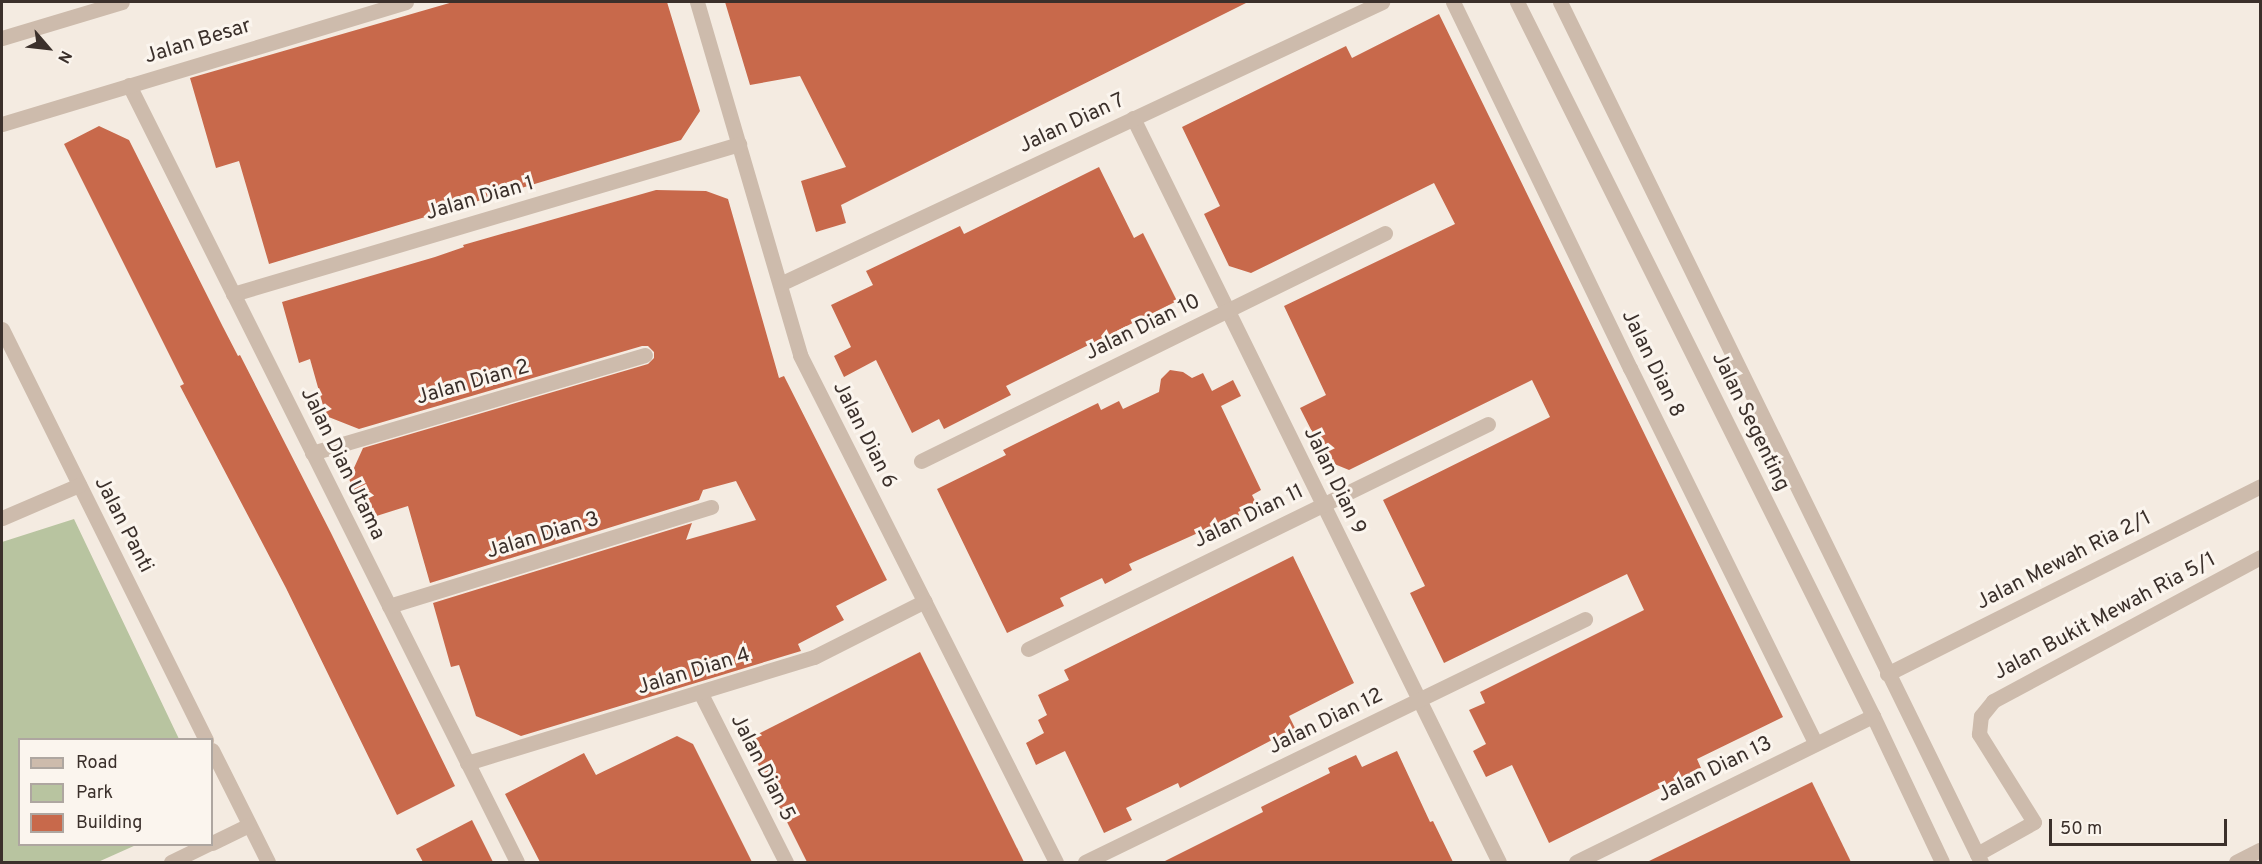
<!DOCTYPE html>
<html>
<head>
<meta charset="utf-8">
<style>
  body { margin:0 }
  #map { position:relative; width:2262px; height:864px; overflow:hidden; background:#f4ebe1; font-family:Overpass,sans-serif }
  div>[style] { position:absolute }
  .green>* { inset:0; background:#b8c4a0 }
  .building>* { inset:0; background:#c8694b }
  .minor>* { height:15px; margin:-7.5px; padding:0 7.5px; transform-origin:7.5px; border-radius:7.5px; background:#cdbbac }
  .tertiary>* { height:15px; margin:-7.5px; padding:0 7.5px; transform-origin:7.5px; border-radius:7.5px; background:#cdbbac }
  span { translate:-50% -50%; white-space:nowrap; text-align:center; line-height:1.15; -webkit-text-stroke:6px #fbf5ee; paint-order:stroke }
  .street-label { font-size:21px; color:#3b302b }
  .frame { position:absolute; inset:0; border:3px solid #3b302b; pointer-events:none }
  .legend { position:absolute; left:18px; top:738px; width:195px; height:108px; box-sizing:border-box; background:#fbf5ee; border:2px solid #aea6a0; margin:0; padding:8px 10px; list-style:none; font-size:18px; color:#3b302b }
  .legend li { display:flex; align-items:center; gap:12px; height:30px }
  .legend b { width:30px; border:2px solid #aea6a0 }
  .north { position:absolute; left:18px; top:18px; width:60px; height:60px; -webkit-text-stroke:4px #fbf5ee; paint-order:stroke; rotate:118deg; font-size:16px; font-weight:700; line-height:24px; text-align:center; color:#3b302b }
  .north::after { content:''; display:block; margin:auto; width:21px; height:27px; background:#3b302b; clip-path:polygon(50% 0,100% 100%,50% 72%,0 100%) }
  .scale { position:absolute; left:2049px; top:819px; width:178px; height:27px; box-sizing:border-box; border:3px solid #3b302b; border-top:0; padding-left:8px; font-size:18px; line-height:21px; white-space:nowrap; color:#3b302b; -webkit-text-stroke:4px #fbf5ee; paint-order:stroke }
</style>
</head>
<body>
<div id="map">
  <div class="green">
    <i style="clip-path:polygon(74px 519px,179px 739px,20px 740px,20px 844px,136px 845px,98px 862px,2px 862px,2px 542px)"></i>
  </div>
  <div class="building">
    <i style="clip-path:polygon(453px 2px,667px 2px,700px 111px,681px 140px,269px 264px,239px 161px,216px 168px,190px 78px)"></i>
    <i style="clip-path:polygon(725px 2px,1248px 2px,841px 205px,846px 223px,816px 232px,801px 181px,846px 167px,800px 76px,750px 85px)"></i>
    <i style="clip-path:polygon(1439px 14px,1783px 717px,1697px 759px,1701px 768px,1549px 843px,1512px 765px,1486px 777px,1473px 751px,1486px 744px,1469px 710px,1485px 703px,1480px 692px,1644px 610px,1635px 591px,1627px 574px,1444px 663px,1410px 593px,1425px 586px,1383px 500px,1550px 417px,1532px 380px,1349px 470px,1327px 461px,1300px 408px,1326px 395px,1284px 306px,1455px 224px,1434px 183px,1251px 273px,1229px 266px,1204px 214px,1220px 206px,1182px 127px,1346px 46px,1352px 58px)"></i>
    <i style="clip-path:polygon(99px 126px,129px 140px,223px 327px,238px 356px,240px 355px,331px 533px,455px 786px,397px 815px,286px 588px,180px 386px,184px 384px,64px 144px)"></i>
    <i style="clip-path:polygon(1099px 167px,1134px 238px,1143px 233px,1177px 301px,1006px 386px,1011px 395px,944px 429px,939px 419px,912px 433px,876px 360px,844px 377px,834px 356px,851px 347px,831px 305px,873px 285px,866px 271px,960px 226px,964px 234px)"></i>
    <i style="clip-path:polygon(656px 190px,706px 191px,728px 199px,779px 378px,784px 376px,887px 580px,836px 606px,844px 620px,798px 644px,801px 651px,521px 736px,476px 716px,459px 665px,451px 667px,433px 603px,692px 523px,686px 540px,756px 520px,736px 481px,703px 490px,699px 500px,430px 583px,408px 506px,367px 519px,349px 479px,363px 448px,648px 364px,654px 358px,654px 352px,648px 346px,642px 346px,359px 429px,326px 416px,310px 359px,299px 363px,282px 302px,435px 257px,464px 247px,463px 245px)"></i>
    <i style="clip-path:polygon(1170px 370px,1183px 372px,1192px 378px,1203px 373px,1212px 391px,1233px 380px,1241px 396px,1221px 406px,1261px 490px,1252px 495px,1256px 503px,1238px 512px,1240px 518px,1211px 532px,1209px 528px,1129px 564px,1132px 570px,1105px 584px,1102px 578px,1060px 598px,1064px 606px,1007px 633px,937px 489px,1006px 455px,1003px 450px,1098px 403px,1101px 410px,1119px 401px,1123px 409px,1159px 392px,1161px 379px)"></i>
    <i style="clip-path:polygon(1293px 556px,1354px 683px,1289px 716px,1295px 728px,1180px 788px,1178px 783px,1126px 808px,1132px 820px,1104px 833px,1065px 751px,1036px 765px,1026px 743px,1044px 733px,1038px 720px,1047px 715px,1038px 695px,1069px 680px,1064px 670px)"></i>
    <i style="clip-path:polygon(920px 652px,1024px 862px,807px 862px,746px 740px)"></i>
    <i style="clip-path:polygon(677px 736px,693px 744px,752px 862px,540px 862px,505px 794px,584px 753px,596px 775px)"></i>
    <i style="clip-path:polygon(1397px 751px,1430px 822px,1433px 821px,1453px 862px,1163px 862px,1263px 812px,1261px 807px,1330px 773px,1328px 768px,1356px 755px,1362px 767px)"></i>
    <i style="clip-path:polygon(1812px 782px,1851px 862px,1647px 862px)"></i>
    <i style="clip-path:polygon(472px 820px,493px 862px,423px 862px,416px 849px)"></i>
  </div>
  <div class="minor">
    <i style="left:697px;top:2px;width:368px;rotate:73.7deg"></i>
    <i style="left:800px;top:355px;width:568px;rotate:63.21deg"></i>
    <i style="left:1453px;top:2px;width:407px;rotate:64.2deg"></i>
    <i style="left:1630px;top:368px;width:419px;rotate:63.7deg"></i>
    <i style="left:129px;top:85px;width:868px;rotate:63.46deg"></i>
    <i style="left:1133px;top:118px;width:829px;rotate:63.81deg"></i>
    <i style="left:2px;top:124px;width:422px;rotate:-16.8deg"></i>
    <i style="left:780px;top:284px;width:665px;rotate:-25.1deg"></i>
    <i style="left:233px;top:294px;width:528px;rotate:-16.51deg"></i>
    <i style="left:2px;top:329px;width:459px;rotate:63.6deg"></i>
    <i style="left:312px;top:453px;width:347px;rotate:-16.4deg"></i>
    <i style="left:921px;top:461px;width:517px;rotate:-26.17deg"></i>
    <i style="left:2px;top:518px;width:84px;rotate:-23.2deg"></i>
    <i style="left:389px;top:606px;width:337px;rotate:-17.1deg"></i>
    <i style="left:1028px;top:649px;width:512px;rotate:-26.06deg"></i>
    <i style="left:1887px;top:674px;width:418px;rotate:-26.7deg"></i>
    <i style="left:700px;top:692px;width:191px;rotate:63.2deg"></i>
    <i style="left:212px;top:750px;width:125px;rotate:63.4deg"></i>
    <i style="left:467px;top:763px;width:363px;rotate:-17deg"></i>
    <i style="left:814px;top:657px;width:124px;rotate:-26.8deg"></i>
    <i style="left:212px;top:843px;width:41px;rotate:-25.9deg"></i>
    <i style="left:1977px;top:854px;width:65px;rotate:-29.3deg"></i>
    <i style="left:2034px;top:822px;width:104px;rotate:-122deg"></i>
    <i style="left:1979px;top:734px;width:18px;rotate:-84deg"></i>
    <i style="left:1981px;top:716px;width:19px;rotate:-51deg"></i>
    <i style="left:1993px;top:701px;width:303px;rotate:-28.3deg"></i>
    <i style="left:171px;top:862px;width:41px;rotate:-25.9deg"></i>
    <i style="left:1085px;top:862px;width:556px;rotate:-25.92deg"></i>
    <i style="left:1576px;top:862px;width:331px;rotate:-26.2deg"></i>
    <i style="left:2236px;top:862px;width:27px;rotate:-27deg"></i>
  </div>
  <div class="tertiary">
    <i style="left:1517px;top:2px;width:798px;rotate:63.5deg"></i>
    <i style="left:1873px;top:716px;width:161px;rotate:64.7deg"></i>
    <i style="left:1560px;top:2px;width:958px;rotate:63.92deg"></i>
    <i style="left:2px;top:38px;width:125px;rotate:-16.7deg"></i>
  </div>
  <div class="street-label">
    <span style="left:198px;top:42px;rotate:-17deg">Jalan Besar</span>
    <span style="left:1072px;top:124px;rotate:-25deg">Jalan Dian 7</span>
    <span style="left:480px;top:199px;rotate:-16deg">Jalan Dian 1</span>
    <span style="left:1143px;top:328px;rotate:-26deg">Jalan Dian 10</span>
    <span style="left:1652px;top:364px;rotate:64deg">Jalan Dian 8</span>
    <span style="left:473px;top:383px;rotate:-16deg">Jalan Dian 2</span>
    <span style="left:1750px;top:422px;rotate:64deg">Jalan Segenting</span>
    <span style="left:864px;top:435px;rotate:63deg">Jalan Dian 6</span>
    <span style="left:342px;top:464px;rotate:64deg">Jalan Dian Utama</span>
    <span style="left:1334px;top:481px;rotate:64deg">Jalan Dian 9</span>
    <span style="left:1249px;top:517px;rotate:-26deg">Jalan Dian 11</span>
    <span style="left:123px;top:525px;rotate:63deg">Jalan Panti</span>
    <span style="left:543px;top:536px;rotate:-17deg">Jalan Dian 3</span>
    <span style="left:2064px;top:561px;rotate:-27deg">Jalan Mewah Ria 2/1</span>
    <span style="left:2105px;top:617px;rotate:-28deg">Jalan Bukit Mewah Ria 5/1</span>
    <span style="left:694px;top:672px;rotate:-17deg">Jalan Dian 4</span>
    <span style="left:1326px;top:722px;rotate:-26deg">Jalan Dian 12</span>
    <span style="left:762px;top:768px;rotate:63deg">Jalan Dian 5</span>
    <span style="left:1715px;top:770px;rotate:-26deg">Jalan Dian 13</span>
  </div>
  <div class="frame"></div>
  <ul class="legend">
  <li><b style="height:8px;background:#cdbbac"></b>Road</li>
  <li><b style="height:16px;background:#b8c4a0"></b>Park</li>
  <li><b style="height:16px;background:#c8694b"></b>Building</li>
  </ul>
  <div class="north">N</div>
  <div class="scale">50 m</div>
</div>
</body>
</html>
